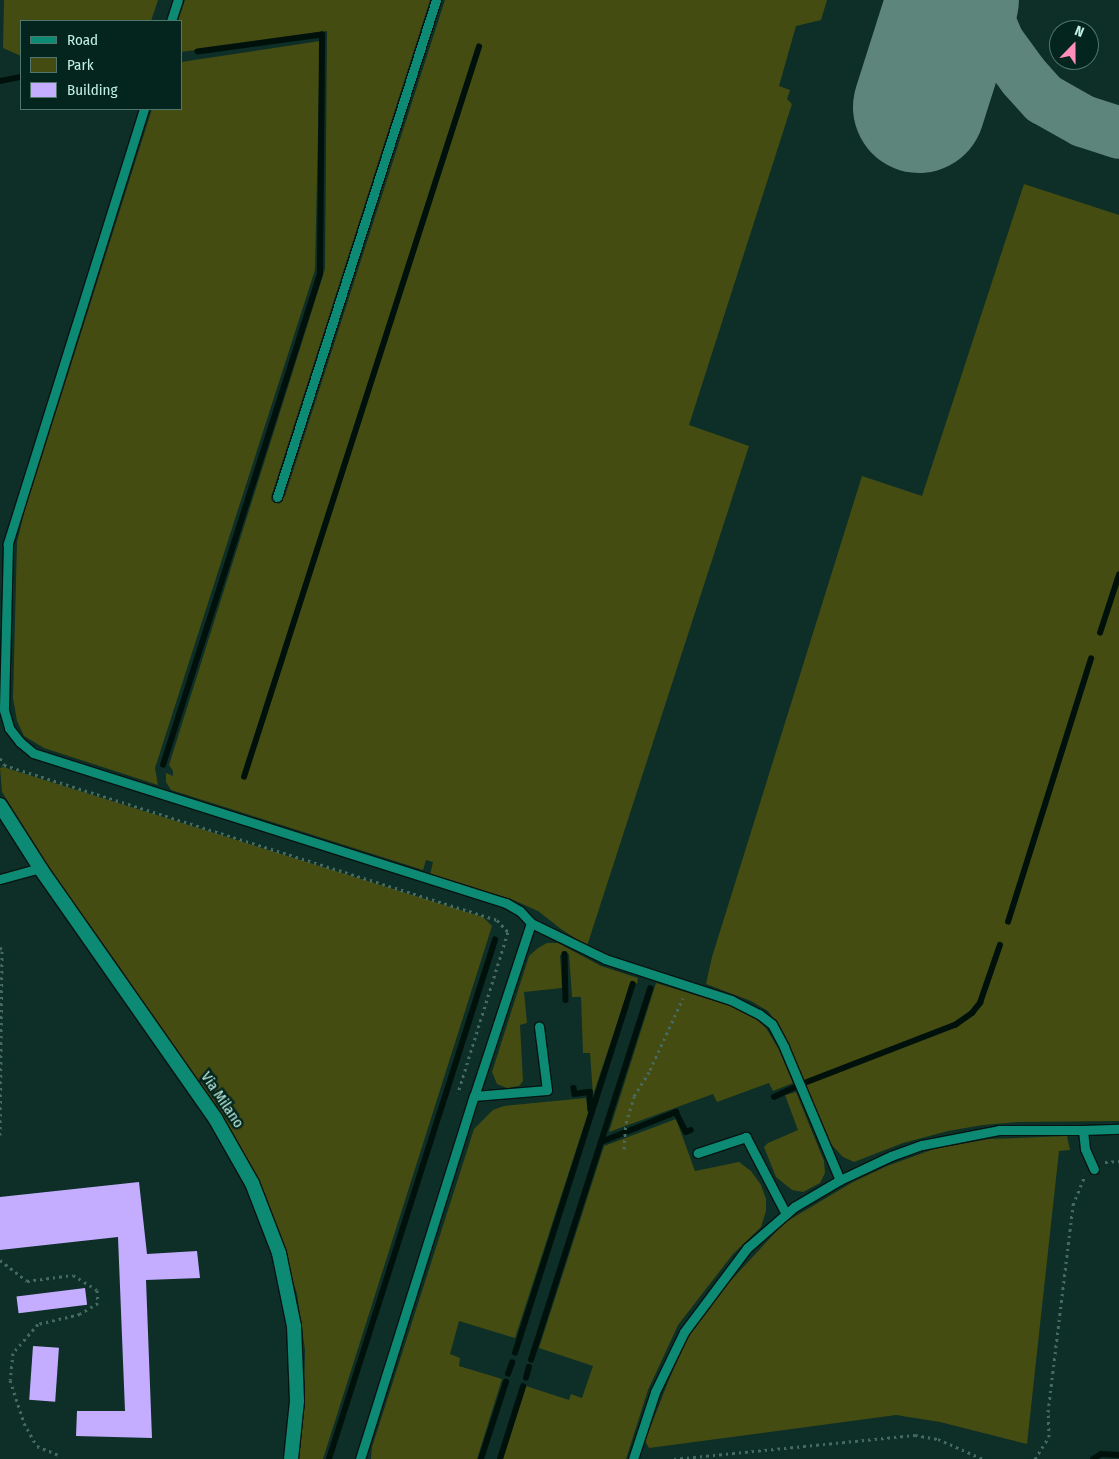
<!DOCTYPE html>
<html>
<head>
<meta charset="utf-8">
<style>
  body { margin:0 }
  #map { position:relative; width:1119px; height:1459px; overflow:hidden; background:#0d2f27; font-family:"Fira Sans Condensed",sans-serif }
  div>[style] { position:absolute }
  .green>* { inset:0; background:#454c11 }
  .stream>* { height:5.5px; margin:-2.75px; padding:0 2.75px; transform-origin:2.75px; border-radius:2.75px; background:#00110c }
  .taxiway>* { height:52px; margin:-26px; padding:0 26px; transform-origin:26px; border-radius:26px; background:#5e857b }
  .runway>* { height:132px; margin:-66px; padding:0 66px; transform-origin:66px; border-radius:66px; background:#5e857b }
  .building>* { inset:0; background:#c4adff; transform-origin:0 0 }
  .path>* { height:3px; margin-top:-1.5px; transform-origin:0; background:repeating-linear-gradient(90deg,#456b61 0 2.5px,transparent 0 6.5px) }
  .roads { filter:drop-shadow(1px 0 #071411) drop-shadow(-1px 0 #071411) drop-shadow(0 1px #071411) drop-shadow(0 -1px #071411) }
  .service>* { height:9px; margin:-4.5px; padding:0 4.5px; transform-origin:4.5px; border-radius:4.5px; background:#0d8a74 }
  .tertiary>* { height:14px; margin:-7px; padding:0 7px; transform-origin:7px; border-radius:7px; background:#0d8a74 }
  span { translate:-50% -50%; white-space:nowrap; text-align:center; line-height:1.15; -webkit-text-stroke:5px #03251e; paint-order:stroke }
  .street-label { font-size:15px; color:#c2f1e4 }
  .legend { position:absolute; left:20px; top:20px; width:162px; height:90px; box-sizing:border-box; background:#03251e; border:1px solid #4f776d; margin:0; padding:6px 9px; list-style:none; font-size:15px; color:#c2f1e4 }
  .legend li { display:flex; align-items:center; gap:10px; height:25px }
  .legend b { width:25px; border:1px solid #4f776d }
  .north { position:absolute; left:1049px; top:20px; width:50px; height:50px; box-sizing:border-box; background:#03251e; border:1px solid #4f776d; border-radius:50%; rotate:22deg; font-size:14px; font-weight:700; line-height:20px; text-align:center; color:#c2f1e4 }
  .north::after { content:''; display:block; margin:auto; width:18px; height:22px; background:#ff8eba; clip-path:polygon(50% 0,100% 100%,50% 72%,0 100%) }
</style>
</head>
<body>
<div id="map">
  <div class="green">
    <i style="clip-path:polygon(4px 0,158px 0,151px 21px,21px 21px,21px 56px,3px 48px)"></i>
    <i style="clip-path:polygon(185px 0,430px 0,271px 497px,280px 501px,285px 496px,445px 0,827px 0,821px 20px,796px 26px,779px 86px,790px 90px,787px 99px,792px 104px,689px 425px,749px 446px,587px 946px,561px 929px,538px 911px,511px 899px,430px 875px,433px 862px,426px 860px,423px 870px,171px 790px,166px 782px,166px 773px,173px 776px,173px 771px,169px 765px,325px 269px,327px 31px,181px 52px,181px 21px,178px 21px)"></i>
    <i style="clip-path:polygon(320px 41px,315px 270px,155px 768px,158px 785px,44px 748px,24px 736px,17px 721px,13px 698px,17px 542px,24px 513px,152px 109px,181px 109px,181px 62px)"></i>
    <i style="clip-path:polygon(1024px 184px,1119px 215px,1119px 1121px,1019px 1122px,983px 1125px,948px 1131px,903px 1143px,854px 1162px,843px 1157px,828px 1141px,791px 1050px,780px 1027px,768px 1011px,751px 1001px,706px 984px,712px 957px,862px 476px,922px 496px)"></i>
    <i style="clip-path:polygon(3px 767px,483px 917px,492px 926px,323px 1459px,296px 1459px,304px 1409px,305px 1350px,297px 1294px,266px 1196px,231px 1131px,179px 1060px,123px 972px,54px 875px,2px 792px,0 768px)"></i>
    <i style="clip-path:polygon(547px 943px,558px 943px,601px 966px,638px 978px,637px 984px,631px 982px,593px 1095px,590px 1053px,583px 1053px,581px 997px,572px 997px,569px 954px,560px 955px,562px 988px,524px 992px,527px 1023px,520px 1025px,523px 1081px,519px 1086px,507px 1088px,497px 1084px,492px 1072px,529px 956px,538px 948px)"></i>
    <i style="clip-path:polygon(656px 983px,734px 1007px,753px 1016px,766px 1028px,778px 1048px,793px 1083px,773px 1091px,769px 1083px,717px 1102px,713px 1094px,609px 1132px)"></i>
    <i style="clip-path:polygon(796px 1092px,824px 1161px,825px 1173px,820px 1183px,803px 1192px,792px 1190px,776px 1177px,764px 1147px,768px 1143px,798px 1130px,785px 1095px)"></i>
    <i style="clip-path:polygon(586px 1098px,588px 1113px,515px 1338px,459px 1321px,450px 1354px,460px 1358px,459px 1366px,502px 1379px,477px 1459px,371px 1459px,372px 1447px,474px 1129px,493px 1110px,504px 1106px)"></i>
    <i style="clip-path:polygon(676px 1119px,695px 1171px,739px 1162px,751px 1171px,761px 1185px,766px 1199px,766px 1211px,761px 1227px,733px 1254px,678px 1325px,648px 1390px,626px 1459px,503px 1459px,526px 1386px,569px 1400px,571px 1394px,582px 1398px,593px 1366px,539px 1348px,604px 1146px)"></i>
    <i style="clip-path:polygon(1067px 1136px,1070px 1150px,1059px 1151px,1027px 1444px,940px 1422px,896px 1415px,649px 1448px,645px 1441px,668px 1382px,687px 1339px,711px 1302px,784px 1223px,853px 1182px,887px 1166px,934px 1149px,989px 1139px)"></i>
  </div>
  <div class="stream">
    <i style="left:0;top:81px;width:21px;rotate:-11deg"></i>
    <i style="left:1100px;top:633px;width:61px;rotate:-71.9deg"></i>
    <i style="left:163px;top:765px;width:515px;rotate:-72.27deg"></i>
    <i style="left:320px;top:274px;width:239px;rotate:-89.5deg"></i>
    <i style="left:322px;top:35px;width:125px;rotate:172.2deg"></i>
    <i style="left:244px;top:777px;width:767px;rotate:-72.16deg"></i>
    <i style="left:1008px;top:922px;width:276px;rotate:-72.5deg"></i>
    <i style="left:565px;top:954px;width:46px;rotate:88.8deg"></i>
    <i style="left:807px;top:1082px;width:159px;rotate:-21.1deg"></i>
    <i style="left:955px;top:1025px;width:21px;rotate:-35deg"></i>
    <i style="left:972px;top:1013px;width:13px;rotate:-51deg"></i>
    <i style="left:980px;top:1003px;width:61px;rotate:-71deg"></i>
    <i style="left:574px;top:1088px;width:6px;rotate:81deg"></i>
    <i style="left:575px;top:1094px;width:15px;rotate:-8deg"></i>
    <i style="left:590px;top:1092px;width:17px;rotate:87deg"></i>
    <i style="left:774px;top:1097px;width:21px;rotate:-25deg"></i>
    <i style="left:601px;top:1142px;width:81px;rotate:-21.8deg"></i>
    <i style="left:676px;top:1112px;width:22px;rotate:63deg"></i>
    <i style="left:686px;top:1132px;width:5px;rotate:-22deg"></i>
    <i style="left:515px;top:1353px;width:387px;rotate:-72.3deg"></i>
    <i style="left:531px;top:1360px;width:390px;rotate:-72.2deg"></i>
    <i style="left:508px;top:1374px;width:12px;rotate:-70deg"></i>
    <i style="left:526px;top:1378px;width:11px;rotate:-75deg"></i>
    <i style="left:329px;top:1459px;width:545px;rotate:-72.26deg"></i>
    <i style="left:481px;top:1459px;width:81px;rotate:-72deg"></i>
    <i style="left:500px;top:1459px;width:76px;rotate:-72.3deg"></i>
    <i style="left:1093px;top:1459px;width:9px;rotate:-32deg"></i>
    <i style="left:1101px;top:1454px;width:18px;rotate:3deg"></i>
  </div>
  <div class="taxiway">
    <i style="left:984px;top:0;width:15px;rotate:79deg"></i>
    <i style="left:987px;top:15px;width:30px;rotate:67deg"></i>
    <i style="left:999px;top:43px;width:42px;rotate:53.7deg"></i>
    <i style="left:1024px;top:77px;width:30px;rotate:48deg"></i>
    <i style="left:1044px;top:99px;width:45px;rotate:29.4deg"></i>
    <i style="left:1083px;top:121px;width:38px;rotate:18deg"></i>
  </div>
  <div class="runway">
    <i style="left:919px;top:107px;width:112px;rotate:-72.4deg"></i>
  </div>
  <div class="building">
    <i style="clip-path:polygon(139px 1182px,147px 1254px,197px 1251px,200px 1278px,146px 1280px,152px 1438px,76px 1436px,77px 1411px,125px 1411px,118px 1237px,0 1250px,0 1197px)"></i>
    <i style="left:85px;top:1288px;width:17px;height:69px;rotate:83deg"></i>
    <i style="left:33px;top:1346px;width:26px;height:54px;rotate:4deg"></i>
  </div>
  <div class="path">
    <i style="left:0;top:758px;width:8px;rotate:60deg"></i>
    <i style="left:4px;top:765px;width:517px;rotate:17.45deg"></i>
    <i style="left:497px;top:920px;width:16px;rotate:47deg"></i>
    <i style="left:508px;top:932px;width:169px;rotate:107.3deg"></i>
    <i style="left:0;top:947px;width:4px;rotate:63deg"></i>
    <i style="left:2px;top:951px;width:184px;rotate:90.6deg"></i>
    <i style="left:624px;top:1149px;width:26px;rotate:-86deg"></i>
    <i style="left:626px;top:1123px;width:28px;rotate:-73deg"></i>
    <i style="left:634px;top:1096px;width:31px;rotate:-58deg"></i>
    <i style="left:650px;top:1070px;width:79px;rotate:-65.4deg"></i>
    <i style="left:1105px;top:1162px;width:14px;rotate:-4deg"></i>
    <i style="left:0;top:1260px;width:34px;rotate:38deg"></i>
    <i style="left:27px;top:1281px;width:46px;rotate:-7.4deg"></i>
    <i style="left:73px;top:1275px;width:28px;rotate:32deg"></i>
    <i style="left:97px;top:1290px;width:13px;rotate:86deg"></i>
    <i style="left:98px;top:1303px;width:21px;rotate:149deg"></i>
    <i style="left:80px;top:1314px;width:43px;rotate:166.6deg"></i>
    <i style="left:38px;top:1324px;width:38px;rotate:131deg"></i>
    <i style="left:13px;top:1353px;width:27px;rotate:96deg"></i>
    <i style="left:10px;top:1380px;width:45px;rotate:72deg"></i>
    <i style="left:24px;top:1423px;width:26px;rotate:61deg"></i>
    <i style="left:37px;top:1446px;width:23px;rotate:23deg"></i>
    <i style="left:674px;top:1459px;width:242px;rotate:-5.7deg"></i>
    <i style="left:915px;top:1435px;width:23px;rotate:10deg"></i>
    <i style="left:938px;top:1439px;width:49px;rotate:24deg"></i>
    <i style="left:1035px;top:1459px;width:26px;rotate:-58deg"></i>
    <i style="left:1049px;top:1437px;width:25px;rotate:-92deg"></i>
    <i style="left:1048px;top:1412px;width:209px;rotate:-83.1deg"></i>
    <i style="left:1073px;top:1205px;width:29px;rotate:-68deg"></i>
  </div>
  <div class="roads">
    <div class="service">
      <i style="left:171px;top:21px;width:22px;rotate:-72deg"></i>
      <i style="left:144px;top:109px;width:456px;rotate:107.4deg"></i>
      <i style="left:8px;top:544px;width:166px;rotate:91.4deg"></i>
      <i style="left:4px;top:710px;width:19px;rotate:74deg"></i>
      <i style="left:9px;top:728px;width:18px;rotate:52deg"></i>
      <i style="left:20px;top:742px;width:17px;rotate:40deg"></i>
      <i style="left:33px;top:753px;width:496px;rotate:17.6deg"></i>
      <i style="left:506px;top:903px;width:16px;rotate:30deg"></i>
      <i style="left:520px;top:911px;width:16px;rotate:47deg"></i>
      <i style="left:531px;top:923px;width:182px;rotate:108.2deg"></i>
      <i style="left:474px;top:1096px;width:73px;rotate:-4.7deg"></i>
      <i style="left:547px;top:1090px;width:64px;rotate:-97.2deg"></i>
      <i style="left:277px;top:497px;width:522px;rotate:-72.26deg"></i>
      <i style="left:0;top:879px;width:41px;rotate:-15.4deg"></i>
      <i style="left:531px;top:923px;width:82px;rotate:25.9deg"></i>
      <i style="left:605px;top:959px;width:133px;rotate:18deg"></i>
      <i style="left:731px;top:1000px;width:31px;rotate:27deg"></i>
      <i style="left:759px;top:1014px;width:16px;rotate:38deg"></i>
      <i style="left:772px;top:1024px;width:26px;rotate:62deg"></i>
      <i style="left:784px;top:1047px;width:144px;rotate:67.2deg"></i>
      <i style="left:1083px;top:1130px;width:36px;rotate:-2deg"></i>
      <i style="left:786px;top:1214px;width:11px;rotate:-41deg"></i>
      <i style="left:794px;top:1207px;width:53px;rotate:-30.4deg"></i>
      <i style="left:840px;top:1180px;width:56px;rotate:-25.2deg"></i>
      <i style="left:891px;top:1156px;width:33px;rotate:-20deg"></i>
      <i style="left:922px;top:1145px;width:78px;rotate:-11deg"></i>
      <i style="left:999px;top:1130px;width:84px"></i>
      <i style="left:1083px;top:1130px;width:19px;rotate:84deg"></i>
      <i style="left:1085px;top:1149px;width:22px;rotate:66deg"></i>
      <i style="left:360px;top:1459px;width:380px;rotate:-72.6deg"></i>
      <i style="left:633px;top:1459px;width:71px;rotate:-71.8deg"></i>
      <i style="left:655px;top:1392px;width:67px;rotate:-64.2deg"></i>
      <i style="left:684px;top:1332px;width:105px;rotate:-53.1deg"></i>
      <i style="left:747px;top:1248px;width:52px;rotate:-41.1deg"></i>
      <i style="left:786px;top:1214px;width:87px;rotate:-117.5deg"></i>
      <i style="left:746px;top:1137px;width:51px;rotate:161.6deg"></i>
    </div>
    <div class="tertiary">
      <i style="left:0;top:805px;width:78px;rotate:57.5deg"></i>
      <i style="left:42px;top:871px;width:302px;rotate:55deg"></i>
      <i style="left:215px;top:1118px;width:75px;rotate:60.4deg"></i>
      <i style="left:252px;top:1183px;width:75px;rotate:68.9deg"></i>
      <i style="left:279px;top:1253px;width:75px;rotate:78.4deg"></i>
      <i style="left:294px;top:1326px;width:75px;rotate:87.7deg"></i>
      <i style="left:297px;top:1401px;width:58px;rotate:95.9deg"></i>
    </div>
  </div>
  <div class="street-label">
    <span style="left:222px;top:1100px;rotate:56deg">Via Milano</span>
  </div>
  <ul class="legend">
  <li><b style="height:6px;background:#0d8a74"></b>Road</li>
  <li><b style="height:14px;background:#454c11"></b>Park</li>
  <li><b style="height:14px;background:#c4adff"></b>Building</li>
  </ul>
  <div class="north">N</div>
</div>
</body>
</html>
